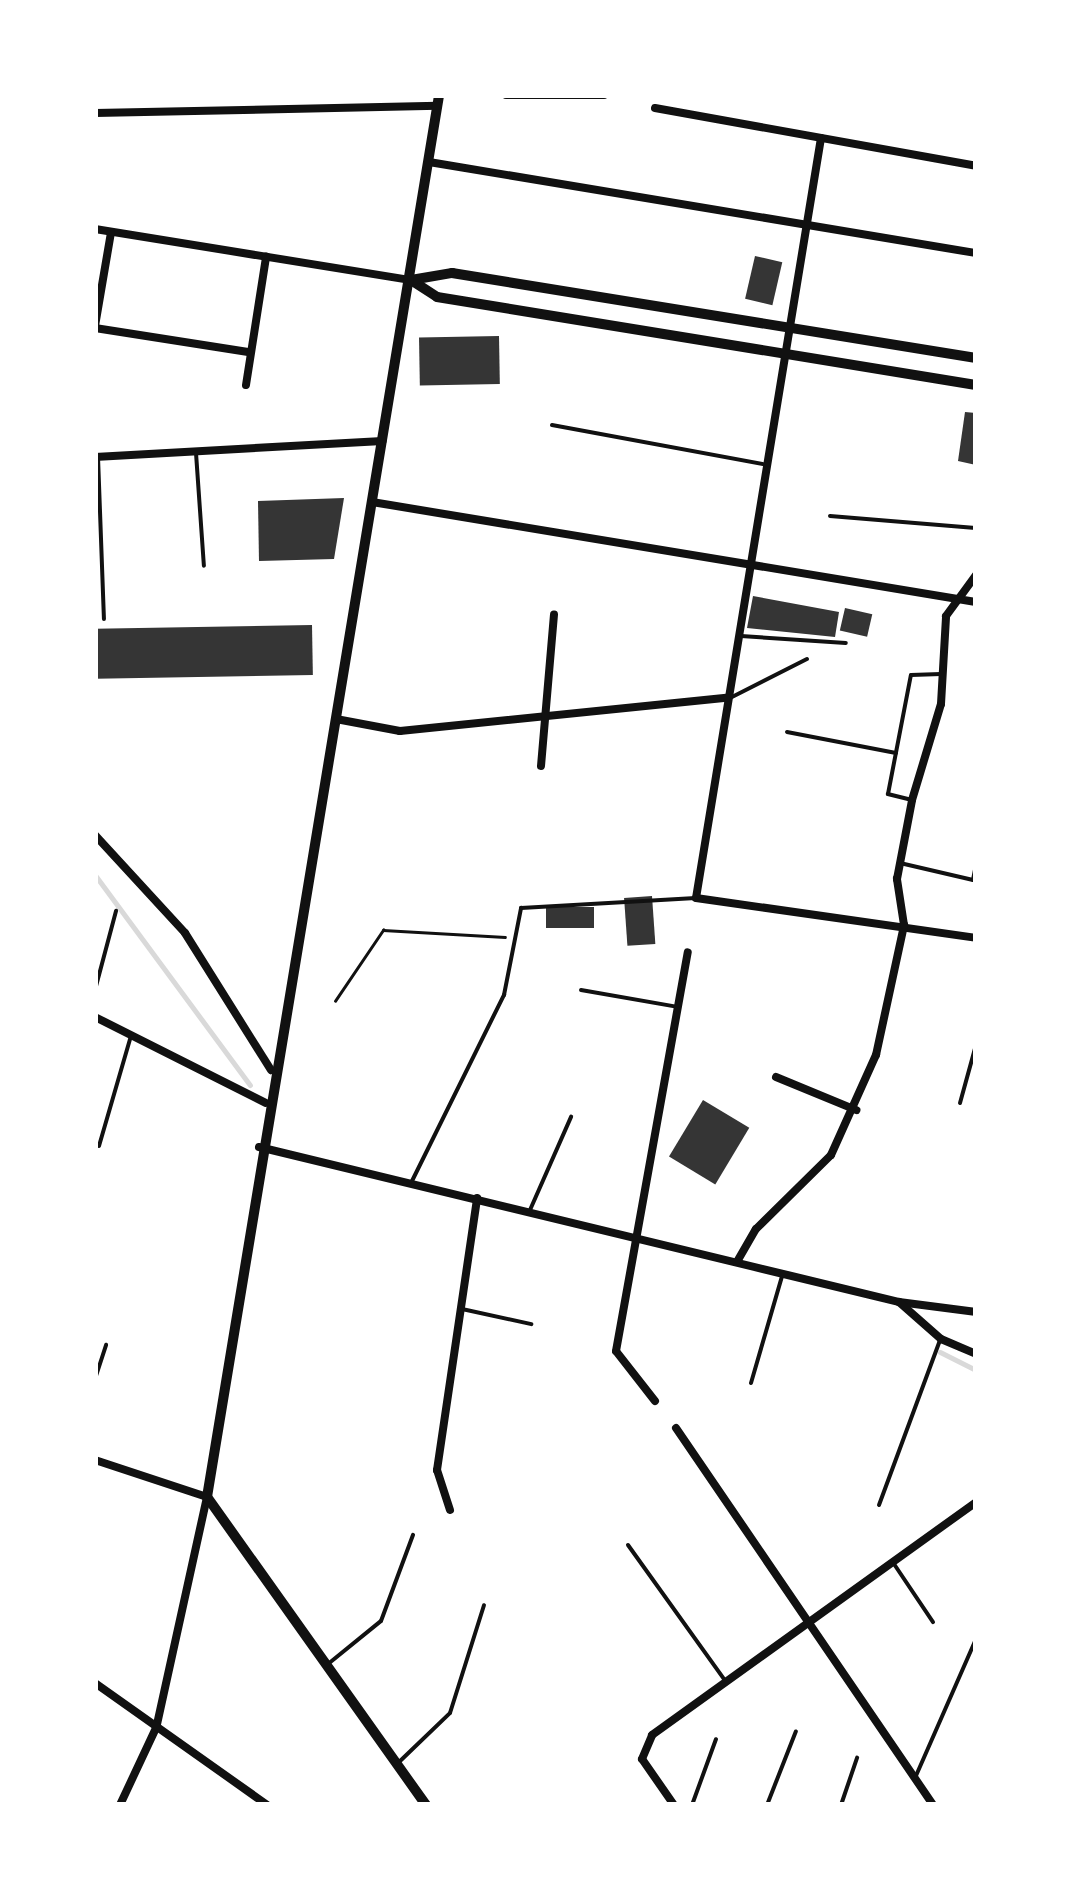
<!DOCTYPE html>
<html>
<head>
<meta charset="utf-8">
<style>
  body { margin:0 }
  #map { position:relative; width:1071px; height:1900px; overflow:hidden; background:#fff; font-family:"PT Serif",serif }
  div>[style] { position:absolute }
  .stream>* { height:5px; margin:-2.5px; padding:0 2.5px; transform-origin:2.5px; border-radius:2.5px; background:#d9d9d9 }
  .building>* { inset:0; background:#353535; transform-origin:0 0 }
  .path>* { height:2.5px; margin:-1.25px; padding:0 1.25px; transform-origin:1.25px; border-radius:1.25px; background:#111 }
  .service>* { height:4px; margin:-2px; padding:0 2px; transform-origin:2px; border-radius:2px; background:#111 }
  .minor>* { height:8px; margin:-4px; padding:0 4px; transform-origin:4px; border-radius:4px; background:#111 }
  .tertiary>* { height:10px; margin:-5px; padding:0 5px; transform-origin:5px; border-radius:5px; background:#111 }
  span { translate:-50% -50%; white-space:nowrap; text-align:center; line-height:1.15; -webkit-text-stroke:10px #fff; paint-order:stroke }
  .frame { position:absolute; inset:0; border:98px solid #fff; pointer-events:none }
</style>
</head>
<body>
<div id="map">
  <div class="stream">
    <i style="left:95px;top:875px;width:261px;rotate:53.6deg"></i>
    <i style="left:940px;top:1352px;width:40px;rotate:26.6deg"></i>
  </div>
  <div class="building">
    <i style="left:755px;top:256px;width:28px;height:44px;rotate:13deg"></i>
    <i style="left:499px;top:336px;width:48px;height:80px;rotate:89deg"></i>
    <i style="clip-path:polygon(965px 412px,976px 413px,976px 465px,958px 461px)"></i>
    <i style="clip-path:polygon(344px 498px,334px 559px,259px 561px,258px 501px)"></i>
    <i style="clip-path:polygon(753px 596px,839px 612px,835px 637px,747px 628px)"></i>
    <i style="left:845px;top:608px;width:28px;height:23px;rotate:13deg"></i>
    <i style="left:312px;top:625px;width:50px;height:217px;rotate:89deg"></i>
    <i style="left:652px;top:896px;width:48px;height:28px;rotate:86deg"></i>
    <i style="left:594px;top:907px;width:21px;height:48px;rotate:90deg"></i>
    <i style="left:703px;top:1100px;width:54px;height:66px;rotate:31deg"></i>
  </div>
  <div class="path">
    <i style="left:335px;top:1001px;width:86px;rotate:-55.9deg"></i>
    <i style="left:383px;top:930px;width:122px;rotate:3.3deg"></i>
  </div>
  <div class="service">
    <i style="left:552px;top:425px;width:219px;rotate:10.5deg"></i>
    <i style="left:196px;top:453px;width:113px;rotate:86deg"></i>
    <i style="left:98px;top:457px;width:162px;rotate:87.9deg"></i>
    <i style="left:830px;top:516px;width:146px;rotate:4.7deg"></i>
    <i style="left:741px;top:636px;width:105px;rotate:3.8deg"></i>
    <i style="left:732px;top:697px;width:84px;rotate:-26.9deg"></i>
    <i style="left:787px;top:732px;width:111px;rotate:10.9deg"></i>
    <i style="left:912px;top:800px;width:25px;rotate:-166deg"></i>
    <i style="left:888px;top:794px;width:121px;rotate:-79.1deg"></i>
    <i style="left:911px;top:675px;width:30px;rotate:-2deg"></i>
    <i style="left:900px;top:863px;width:75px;rotate:13.1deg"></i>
    <i style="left:973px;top:880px;width:16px;rotate:-79deg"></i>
    <i style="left:95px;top:990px;width:82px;rotate:-75.1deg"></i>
    <i style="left:581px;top:990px;width:98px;rotate:9.9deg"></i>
    <i style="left:960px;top:1103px;width:60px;rotate:-74.6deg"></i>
    <i style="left:99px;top:1146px;width:115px;rotate:-73.8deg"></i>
    <i style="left:412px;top:1181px;width:208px;rotate:-63.7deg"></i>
    <i style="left:504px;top:995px;width:89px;rotate:-78.9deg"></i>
    <i style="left:521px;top:908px;width:175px;rotate:-3.3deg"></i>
    <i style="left:530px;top:1210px;width:102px;rotate:-66.2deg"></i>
    <i style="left:462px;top:1309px;width:71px;rotate:12.3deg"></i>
    <i style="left:95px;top:1379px;width:36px;rotate:-72deg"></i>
    <i style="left:751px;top:1383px;width:111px;rotate:-73.8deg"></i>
    <i style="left:879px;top:1505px;width:176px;rotate:-69.7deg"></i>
    <i style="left:628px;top:1545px;width:165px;rotate:54.4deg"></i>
    <i style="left:894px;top:1564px;width:70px;rotate:56.1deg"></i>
    <i style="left:328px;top:1664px;width:68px;rotate:-39.1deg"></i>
    <i style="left:381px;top:1621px;width:92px;rotate:-69.6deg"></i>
    <i style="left:398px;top:1763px;width:72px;rotate:-43.9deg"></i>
    <i style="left:450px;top:1713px;width:113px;rotate:-72.5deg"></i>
    <i style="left:915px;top:1778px;width:152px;rotate:-66.3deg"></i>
    <i style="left:692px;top:1805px;width:70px;rotate:-70deg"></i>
    <i style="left:767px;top:1805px;width:79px;rotate:-68.6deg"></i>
    <i style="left:841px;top:1805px;width:50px;rotate:-71.2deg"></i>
  </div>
  <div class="minor">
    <i style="left:506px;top:95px;width:98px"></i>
    <i style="left:655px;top:108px;width:326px;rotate:10.2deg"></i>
    <i style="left:95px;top:113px;width:343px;rotate:-1.2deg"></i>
    <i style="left:821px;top:138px;width:770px;rotate:99.34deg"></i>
    <i style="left:696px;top:898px;width:283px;rotate:8.1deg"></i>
    <i style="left:429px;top:162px;width:555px;rotate:9.45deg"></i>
    <i style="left:95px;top:229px;width:320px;rotate:9.2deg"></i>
    <i style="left:95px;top:326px;width:95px;rotate:-80.3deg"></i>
    <i style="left:95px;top:328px;width:155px;rotate:8.9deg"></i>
    <i style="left:246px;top:385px;width:130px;rotate:-81.1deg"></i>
    <i style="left:95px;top:457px;width:288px;rotate:-3.2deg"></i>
    <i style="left:372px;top:502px;width:612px;rotate:9.4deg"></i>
    <i style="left:336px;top:719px;width:65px;rotate:10.6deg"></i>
    <i style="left:400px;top:731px;width:328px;rotate:-5.8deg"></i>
    <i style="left:541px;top:766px;width:152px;rotate:-85.1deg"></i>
    <i style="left:95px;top:835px;width:133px;rotate:47.4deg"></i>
    <i style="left:185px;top:933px;width:162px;rotate:57.9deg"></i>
    <i style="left:95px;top:1017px;width:191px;rotate:26.7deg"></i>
    <i style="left:776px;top:1077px;width:87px;rotate:22.4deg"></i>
    <i style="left:259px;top:1147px;width:659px;rotate:13.61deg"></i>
    <i style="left:899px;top:1302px;width:78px;rotate:7.4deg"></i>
    <i style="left:738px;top:1260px;width:36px;rotate:-60deg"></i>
    <i style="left:756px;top:1229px;width:105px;rotate:-44.6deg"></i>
    <i style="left:831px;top:1155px;width:110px;rotate:-65.8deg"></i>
    <i style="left:876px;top:1055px;width:133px;rotate:-77.8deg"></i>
    <i style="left:904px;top:925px;width:47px;rotate:-98.7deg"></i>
    <i style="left:897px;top:879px;width:80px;rotate:-79.2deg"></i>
    <i style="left:912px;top:800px;width:100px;rotate:-73.2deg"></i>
    <i style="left:941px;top:704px;width:88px;rotate:-86.7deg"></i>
    <i style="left:946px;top:616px;width:51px;rotate:-53.8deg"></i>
    <i style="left:899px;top:1302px;width:56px;rotate:41.4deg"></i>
    <i style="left:941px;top:1339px;width:38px;rotate:23deg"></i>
    <i style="left:655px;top:1401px;width:63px;rotate:-128deg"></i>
    <i style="left:616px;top:1351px;width:405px;rotate:-79.8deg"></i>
    <i style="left:676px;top:1428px;width:456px;rotate:55.7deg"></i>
    <i style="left:95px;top:1460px;width:118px;rotate:18.3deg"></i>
    <i style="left:207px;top:1497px;width:237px;rotate:102.4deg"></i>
    <i style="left:156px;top:1728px;width:85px;rotate:115.1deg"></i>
    <i style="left:450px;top:1510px;width:42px;rotate:-108deg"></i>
    <i style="left:437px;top:1470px;width:275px;rotate:-81.6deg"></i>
    <i style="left:95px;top:1683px;width:211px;rotate:35.3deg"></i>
    <i style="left:674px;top:1805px;width:56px;rotate:-124.8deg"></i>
    <i style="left:642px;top:1759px;width:26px;rotate:-67deg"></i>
    <i style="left:652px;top:1735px;width:399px;rotate:-35.7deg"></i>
  </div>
  <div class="tertiary">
    <i style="left:411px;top:280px;width:31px;rotate:33deg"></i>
    <i style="left:437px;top:297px;width:546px;rotate:9.27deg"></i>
    <i style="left:411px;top:280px;width:42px;rotate:-9.7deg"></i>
    <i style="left:452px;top:273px;width:531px;rotate:9.21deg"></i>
    <i style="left:426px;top:1805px;width:378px;rotate:-125.4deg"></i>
    <i style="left:207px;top:1497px;width:1421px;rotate:-80.6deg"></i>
  </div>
  <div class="frame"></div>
</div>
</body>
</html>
